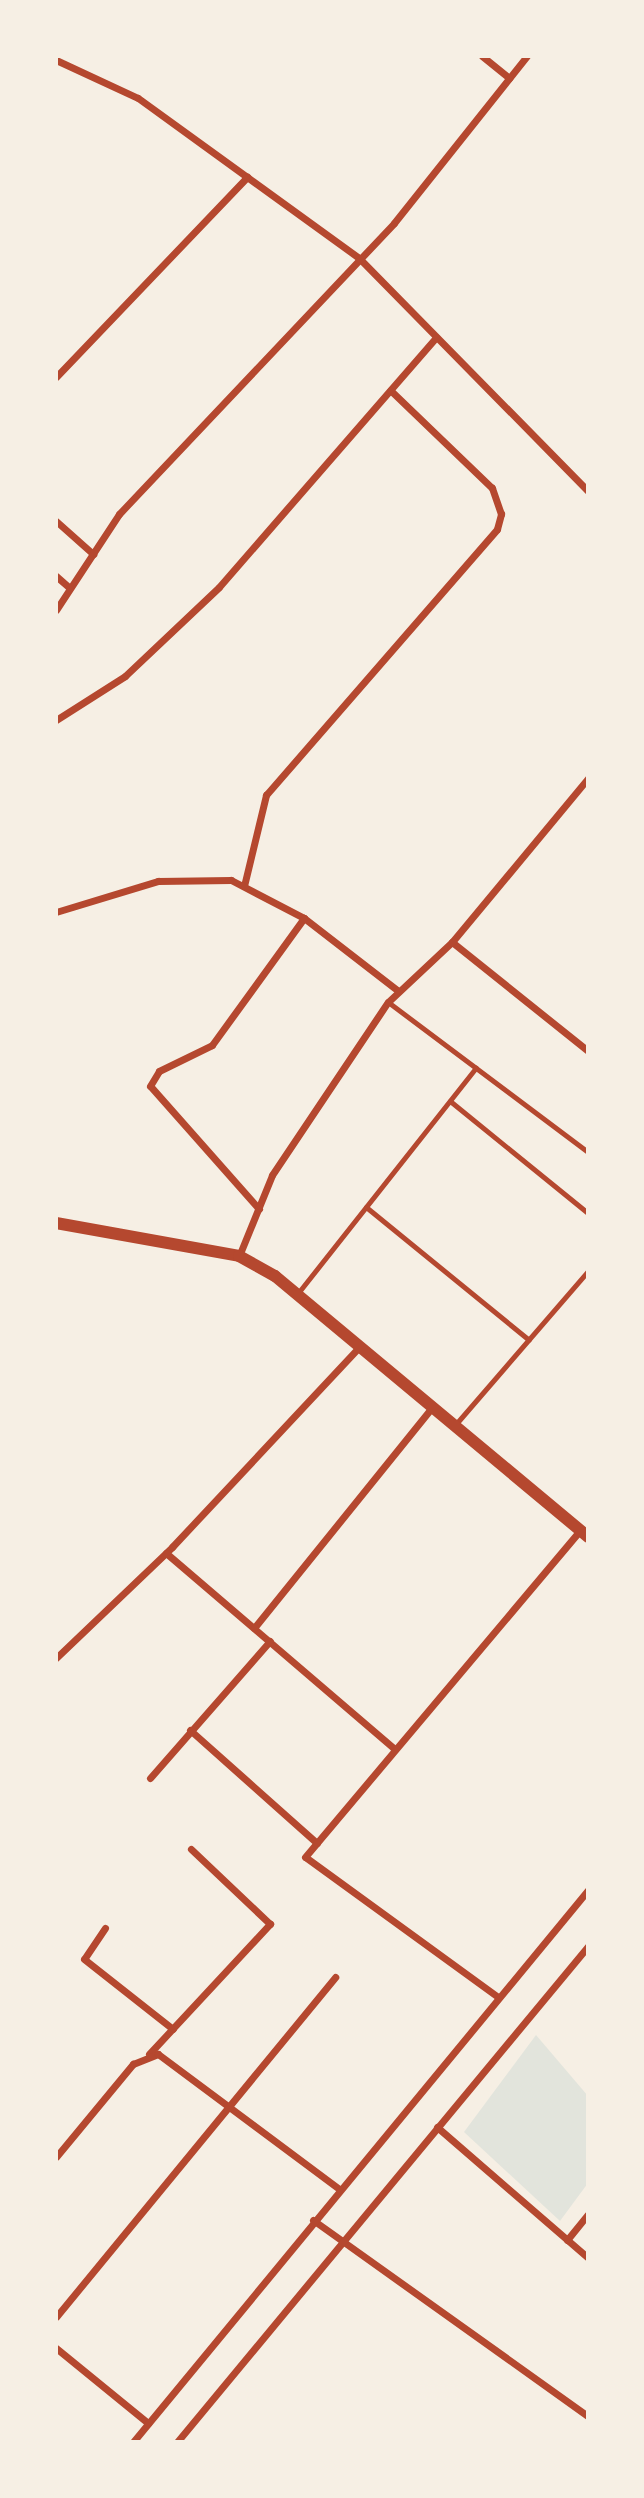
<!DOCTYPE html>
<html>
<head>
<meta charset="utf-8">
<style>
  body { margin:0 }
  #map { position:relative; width:644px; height:2498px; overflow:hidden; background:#f6efe4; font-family:Helvetica,sans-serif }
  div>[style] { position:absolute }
  .green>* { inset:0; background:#e2e4dc }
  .service>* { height:5px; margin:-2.5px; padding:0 2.5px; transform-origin:2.5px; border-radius:2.5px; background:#b5482f }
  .minor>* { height:7px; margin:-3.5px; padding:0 3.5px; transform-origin:3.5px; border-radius:3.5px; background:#b5482f }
  .tertiary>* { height:12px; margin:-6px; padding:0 6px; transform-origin:6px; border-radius:6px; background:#b5482f }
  span { translate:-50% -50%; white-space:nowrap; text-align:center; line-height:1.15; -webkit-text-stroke:6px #f6efe4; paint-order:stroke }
  .frame { position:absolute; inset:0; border:58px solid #f6efe4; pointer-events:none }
</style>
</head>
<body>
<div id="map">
  <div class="green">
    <i style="clip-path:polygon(536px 2035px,588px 2096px,588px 2183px,560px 2221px,464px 2132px)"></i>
  </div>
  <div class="service">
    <i style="left:388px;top:1002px;width:250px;rotate:36.9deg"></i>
    <i style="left:450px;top:1101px;width:178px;rotate:39.1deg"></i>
    <i style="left:366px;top:1207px;width:210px;rotate:39.2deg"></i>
    <i style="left:298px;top:1293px;width:287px;rotate:-51.7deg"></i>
    <i style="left:455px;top:1425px;width:203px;rotate:-49.2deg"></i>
  </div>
  <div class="minor">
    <i style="left:482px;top:56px;width:35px;rotate:39deg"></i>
    <i style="left:56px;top:60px;width:90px;rotate:24.9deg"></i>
    <i style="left:138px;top:98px;width:273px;rotate:35.9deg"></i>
    <i style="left:359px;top:258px;width:327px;rotate:45.5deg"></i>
    <i style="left:56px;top:377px;width:277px;rotate:-46.3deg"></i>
    <i style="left:56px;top:521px;width:50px;rotate:41.7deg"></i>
    <i style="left:56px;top:576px;width:18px;rotate:41deg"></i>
    <i style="left:56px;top:610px;width:115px;rotate:-56.7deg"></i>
    <i style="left:119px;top:514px;width:400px;rotate:-46.6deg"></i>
    <i style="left:394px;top:223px;width:213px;rotate:-51.5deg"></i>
    <i style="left:56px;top:720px;width:82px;rotate:-32.5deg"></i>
    <i style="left:125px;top:676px;width:129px;rotate:-43.4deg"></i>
    <i style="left:219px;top:587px;width:331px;rotate:-49deg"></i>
    <i style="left:244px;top:886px;width:94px;rotate:-76.4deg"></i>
    <i style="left:266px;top:795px;width:352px;rotate:-49deg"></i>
    <i style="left:497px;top:529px;width:16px;rotate:-75deg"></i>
    <i style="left:501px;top:514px;width:28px;rotate:-109deg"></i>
    <i style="left:492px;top:488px;width:141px;rotate:-136.1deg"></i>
    <i style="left:56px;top:912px;width:107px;rotate:-16.9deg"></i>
    <i style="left:158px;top:881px;width:73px;rotate:-0.8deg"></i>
    <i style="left:231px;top:880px;width:82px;rotate:27.5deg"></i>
    <i style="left:304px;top:918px;width:118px;rotate:37.7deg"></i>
    <i style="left:452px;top:942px;width:174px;rotate:38.7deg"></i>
    <i style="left:259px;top:1209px;width:164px;rotate:-131.5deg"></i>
    <i style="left:150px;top:1086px;width:17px;rotate:-59deg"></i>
    <i style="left:159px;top:1071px;width:59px;rotate:-26.1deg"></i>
    <i style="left:212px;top:1045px;width:157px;rotate:-54.1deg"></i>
    <i style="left:239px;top:1256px;width:87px;rotate:-67.8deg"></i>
    <i style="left:272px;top:1175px;width:208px;rotate:-56.2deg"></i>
    <i style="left:388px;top:1002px;width:88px;rotate:-43.2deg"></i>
    <i style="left:452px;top:942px;width:213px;rotate:-50.3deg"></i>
    <i style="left:166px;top:1553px;width:301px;rotate:40.6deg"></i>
    <i style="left:254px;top:1628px;width:282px;rotate:-51.1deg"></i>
    <i style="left:56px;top:1658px;width:161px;rotate:-43.7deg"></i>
    <i style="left:172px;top:1547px;width:271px;rotate:-46.9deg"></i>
    <i style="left:190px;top:1730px;width:170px;rotate:41.7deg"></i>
    <i style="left:150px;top:1778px;width:182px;rotate:-48.8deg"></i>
    <i style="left:105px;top:1928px;width:37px;rotate:124deg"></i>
    <i style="left:84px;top:1959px;width:113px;rotate:38.2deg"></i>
    <i style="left:498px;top:1997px;width:238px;rotate:-144deg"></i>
    <i style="left:305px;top:1857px;width:427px;rotate:-49.9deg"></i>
    <i style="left:149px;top:2054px;width:178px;rotate:-47.1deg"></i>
    <i style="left:270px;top:1924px;width:109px;rotate:-136.5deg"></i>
    <i style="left:437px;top:2127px;width:200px;rotate:40.9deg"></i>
    <i style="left:56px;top:2157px;width:121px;rotate:-50.4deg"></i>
    <i style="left:133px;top:2064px;width:27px;rotate:-22deg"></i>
    <i style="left:158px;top:2054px;width:226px;rotate:36.7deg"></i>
    <i style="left:313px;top:2220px;width:338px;rotate:35.5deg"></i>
    <i style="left:567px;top:2240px;width:33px;rotate:-51deg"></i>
    <i style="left:56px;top:2317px;width:440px;rotate:-50.6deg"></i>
    <i style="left:56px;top:2348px;width:119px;rotate:39.2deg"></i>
    <i style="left:133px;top:2442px;width:715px;rotate:-50.5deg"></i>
    <i style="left:177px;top:2442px;width:644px;rotate:-50.35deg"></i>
  </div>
  <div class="tertiary">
    <i style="left:56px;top:1223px;width:186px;rotate:10.2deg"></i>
    <i style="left:239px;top:1256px;width:41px;rotate:29.1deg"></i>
    <i style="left:275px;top:1276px;width:408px;rotate:39.8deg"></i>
  </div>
  <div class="frame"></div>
</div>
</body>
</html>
